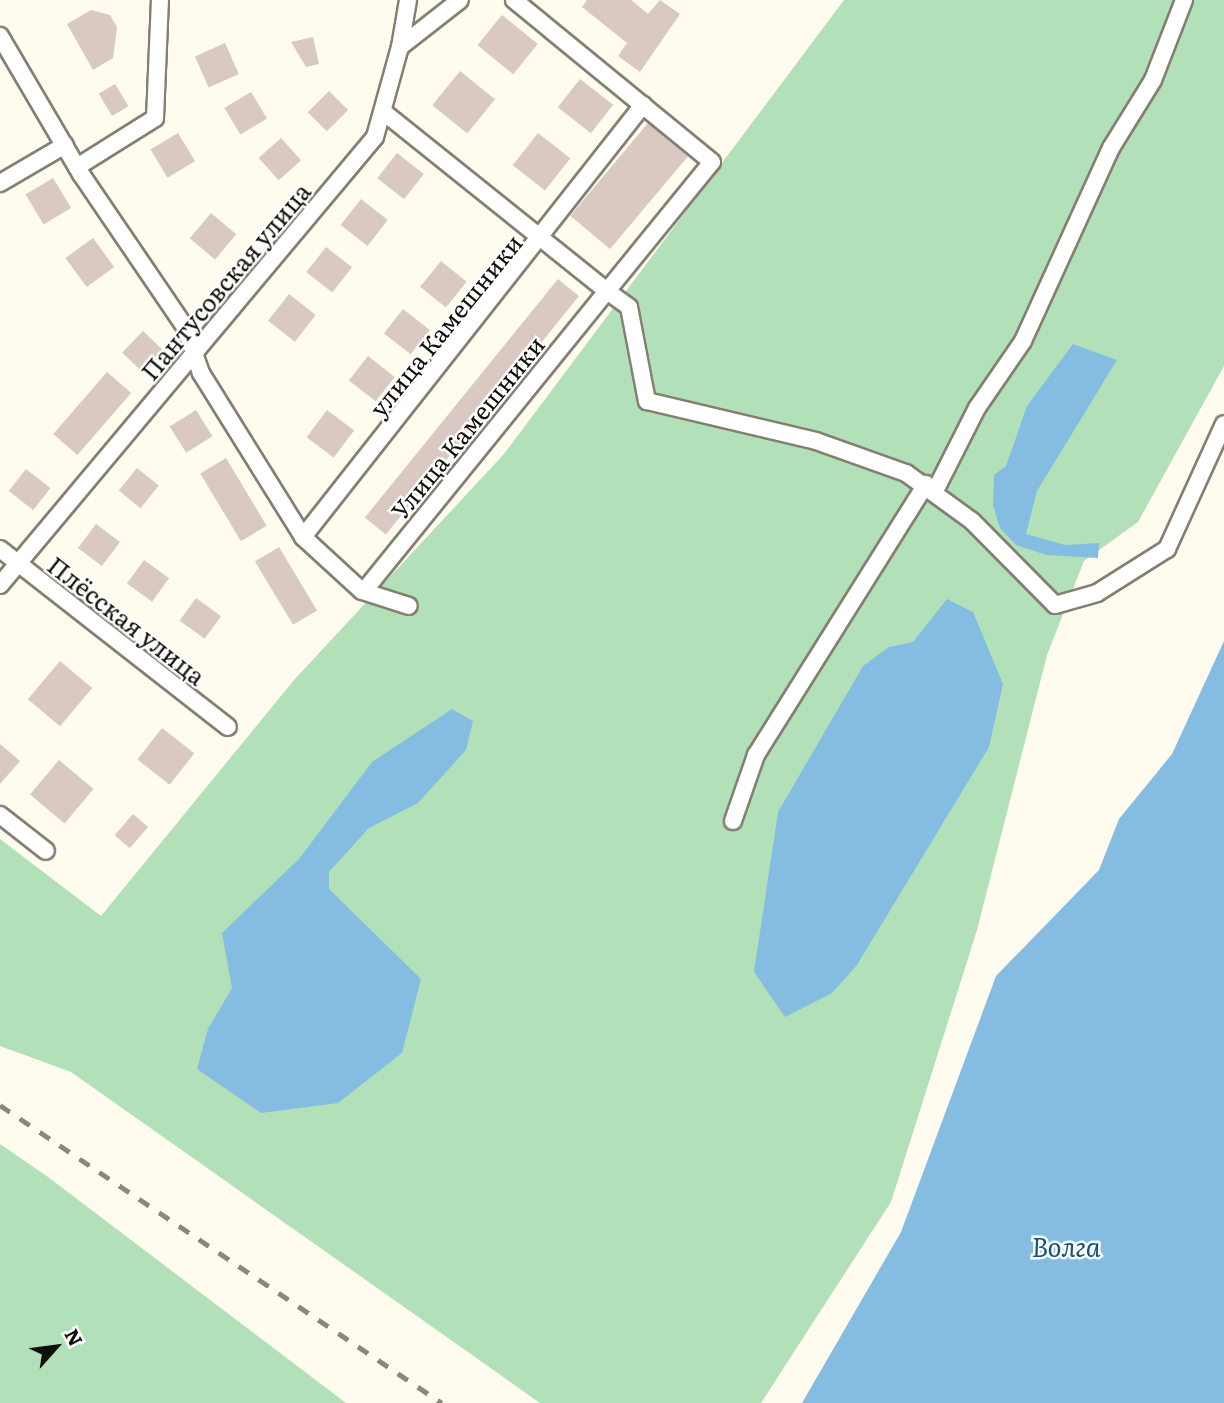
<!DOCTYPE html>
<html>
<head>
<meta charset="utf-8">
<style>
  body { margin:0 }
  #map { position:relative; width:1224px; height:1403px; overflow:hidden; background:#fffbef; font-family:Literata,serif }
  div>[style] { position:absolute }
  .green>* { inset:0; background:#b2e0b8 }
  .water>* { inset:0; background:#85bde2 }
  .building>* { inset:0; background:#dac9c2; transform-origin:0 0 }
  .roads { filter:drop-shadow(2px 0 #847f71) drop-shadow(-2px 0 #847f71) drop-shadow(0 2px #847f71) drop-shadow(0 -2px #847f71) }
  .minor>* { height:16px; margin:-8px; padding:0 8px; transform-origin:8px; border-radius:8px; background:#fff }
  .rail>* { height:4.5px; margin-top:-2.25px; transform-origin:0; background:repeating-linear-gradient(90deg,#8a877f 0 12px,transparent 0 24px) }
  span { translate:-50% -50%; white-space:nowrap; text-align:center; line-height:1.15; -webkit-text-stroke:5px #fff; paint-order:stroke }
  .street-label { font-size:24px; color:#100f0a }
  .water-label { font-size:26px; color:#12557a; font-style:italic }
  .north { position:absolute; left:21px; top:1312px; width:70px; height:70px; -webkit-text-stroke:5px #fff; paint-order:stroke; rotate:62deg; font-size:19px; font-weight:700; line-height:28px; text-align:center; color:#100f0a }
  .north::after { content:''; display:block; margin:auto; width:24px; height:32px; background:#100f0a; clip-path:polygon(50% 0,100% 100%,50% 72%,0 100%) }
</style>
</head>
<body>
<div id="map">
  <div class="green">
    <i style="clip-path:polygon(844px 0,1224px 0,1224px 366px,1138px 522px,1084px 561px,1047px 655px,977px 930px,891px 1202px,761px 1403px,540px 1403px,71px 1072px,0 1046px,0 839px,101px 916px,294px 680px,504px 454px)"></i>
    <i style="clip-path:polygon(0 1144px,48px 1177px,346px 1403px,0 1403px)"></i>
  </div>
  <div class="water">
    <i style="clip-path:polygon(1073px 344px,1117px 360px,1037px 491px,1026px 534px,1065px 545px,1099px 543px,1098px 558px,1046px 555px,1016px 545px,1000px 528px,993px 505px,994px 475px,1006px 466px,1027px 406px)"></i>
    <i style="clip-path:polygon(947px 599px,973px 612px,1003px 684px,989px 747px,857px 965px,832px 993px,785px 1017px,754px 972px,778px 812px,863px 666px,889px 647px,913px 642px)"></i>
    <i style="clip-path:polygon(1224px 641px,1224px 1403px,802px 1403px,901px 1232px,996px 976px,1099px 870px,1119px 819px,1172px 754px)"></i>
    <i style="clip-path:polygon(452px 709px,473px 721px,466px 750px,418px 803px,369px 828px,329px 872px,329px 889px,421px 979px,402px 1053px,338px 1103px,261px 1113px,197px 1069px,208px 1029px,232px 988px,222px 933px,299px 859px,372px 762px)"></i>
  </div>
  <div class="building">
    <i style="clip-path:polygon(587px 0,631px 0,648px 14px,660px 0,680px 14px,640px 72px,618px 56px,627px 43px,582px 7px)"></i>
    <i style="clip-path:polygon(91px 10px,110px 15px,117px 27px,113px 58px,93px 70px,67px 24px)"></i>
    <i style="left:502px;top:15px;width:46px;height:39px;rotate:39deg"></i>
    <i style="clip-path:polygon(313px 37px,319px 64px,306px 67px,291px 42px)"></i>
    <i style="left:225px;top:43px;width:34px;height:33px;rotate:66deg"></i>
    <i style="left:460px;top:71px;width:45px;height:44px;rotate:39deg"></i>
    <i style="left:580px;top:79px;width:42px;height:36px;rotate:38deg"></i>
    <i style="left:115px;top:84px;width:26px;height:19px;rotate:59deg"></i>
    <i style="left:329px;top:91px;width:27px;height:30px;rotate:45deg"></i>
    <i style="left:251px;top:92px;width:31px;height:31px;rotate:59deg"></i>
    <i style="left:648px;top:123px;width:52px;height:121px;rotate:40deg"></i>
    <i style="left:178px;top:133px;width:33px;height:32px;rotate:59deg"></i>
    <i style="left:538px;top:133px;width:41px;height:41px;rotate:38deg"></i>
    <i style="left:281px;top:138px;width:30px;height:30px;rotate:48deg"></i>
    <i style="left:397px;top:153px;width:34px;height:32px;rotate:38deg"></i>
    <i style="left:53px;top:178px;width:35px;height:32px;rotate:59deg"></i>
    <i style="left:361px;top:199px;width:34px;height:33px;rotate:38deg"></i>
    <i style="left:211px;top:213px;width:33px;height:33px;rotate:40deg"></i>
    <i style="left:93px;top:238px;width:36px;height:34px;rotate:54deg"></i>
    <i style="left:326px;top:247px;width:33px;height:32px;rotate:38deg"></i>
    <i style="left:441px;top:261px;width:33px;height:33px;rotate:39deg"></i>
    <i style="left:558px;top:279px;width:27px;height:307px;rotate:39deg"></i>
    <i style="left:289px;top:294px;width:34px;height:34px;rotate:38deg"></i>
    <i style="left:403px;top:309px;width:34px;height:31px;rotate:38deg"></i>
    <i style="left:143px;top:331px;width:30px;height:30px;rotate:44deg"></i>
    <i style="left:368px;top:356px;width:34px;height:31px;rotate:38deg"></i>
    <i style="left:107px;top:372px;width:32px;height:82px;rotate:41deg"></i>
    <i style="left:196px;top:410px;width:31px;height:31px;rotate:58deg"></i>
    <i style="left:327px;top:410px;width:34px;height:34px;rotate:37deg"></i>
    <i style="left:226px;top:458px;width:79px;height:30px;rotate:59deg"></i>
    <i style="left:137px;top:468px;width:28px;height:29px;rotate:39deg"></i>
    <i style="left:26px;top:469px;width:31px;height:28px;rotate:38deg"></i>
    <i style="left:96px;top:524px;width:30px;height:30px;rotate:37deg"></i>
    <i style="left:279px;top:547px;width:74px;height:28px;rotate:59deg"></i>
    <i style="left:144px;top:560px;width:31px;height:29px;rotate:36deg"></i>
    <i style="left:196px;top:598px;width:31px;height:28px;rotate:36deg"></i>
    <i style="left:60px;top:661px;width:42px;height:50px;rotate:40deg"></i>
    <i style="left:162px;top:728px;width:41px;height:40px;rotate:38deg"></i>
    <i style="clip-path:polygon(0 744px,20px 761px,0 784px)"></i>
    <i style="left:59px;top:760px;width:45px;height:45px;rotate:40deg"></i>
    <i style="left:133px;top:814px;width:20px;height:28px;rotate:41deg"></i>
  </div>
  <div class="roads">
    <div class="minor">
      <i style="left:0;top:36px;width:160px;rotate:59.6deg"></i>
      <i style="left:81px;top:174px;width:185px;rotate:55.8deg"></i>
      <i style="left:185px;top:327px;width:49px;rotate:70.8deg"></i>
      <i style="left:201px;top:373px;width:193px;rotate:58.1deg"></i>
      <i style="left:303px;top:537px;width:80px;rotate:42.5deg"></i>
      <i style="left:362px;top:591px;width:49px;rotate:17.7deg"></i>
      <i style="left:400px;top:47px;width:48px;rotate:-80.3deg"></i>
      <i style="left:386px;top:114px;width:283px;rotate:38.7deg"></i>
      <i style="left:607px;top:291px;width:166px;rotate:-50.9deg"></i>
      <i style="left:712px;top:162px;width:256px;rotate:-140.7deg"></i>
      <i style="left:77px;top:167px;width:92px;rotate:-32.1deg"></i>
      <i style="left:155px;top:118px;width:118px;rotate:-87.6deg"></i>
      <i style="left:0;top:183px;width:75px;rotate:-30.3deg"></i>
      <i style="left:936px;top:489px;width:91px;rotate:-63.2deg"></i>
      <i style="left:977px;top:408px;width:81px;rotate:-55.5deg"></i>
      <i style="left:1023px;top:341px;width:212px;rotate:-65.5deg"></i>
      <i style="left:1111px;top:148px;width:80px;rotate:-58.3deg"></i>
      <i style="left:1153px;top:80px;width:86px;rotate:-68.8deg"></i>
      <i style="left:303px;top:537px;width:550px;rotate:-51.8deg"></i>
      <i style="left:0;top:549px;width:289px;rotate:38deg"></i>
      <i style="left:0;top:585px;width:584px;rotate:-50.07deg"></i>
      <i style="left:375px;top:137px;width:93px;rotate:-74.5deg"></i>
      <i style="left:400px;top:47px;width:76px;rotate:-38.1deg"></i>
      <i style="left:364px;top:591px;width:386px;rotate:-51deg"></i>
      <i style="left:607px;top:291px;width:27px;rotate:36deg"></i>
      <i style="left:629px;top:307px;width:96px;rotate:79.2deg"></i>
      <i style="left:647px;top:401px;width:174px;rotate:13.3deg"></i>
      <i style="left:816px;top:441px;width:96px;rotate:19.6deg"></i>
      <i style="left:906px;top:473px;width:82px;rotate:36deg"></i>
      <i style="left:972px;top:521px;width:118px;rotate:45.3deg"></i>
      <i style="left:1055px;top:605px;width:44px;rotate:-15.9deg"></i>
      <i style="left:1097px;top:593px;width:83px;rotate:-32.2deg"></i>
      <i style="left:1167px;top:549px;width:137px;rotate:-65.5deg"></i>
      <i style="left:0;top:815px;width:58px;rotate:38deg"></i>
      <i style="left:733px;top:821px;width:70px;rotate:-70.8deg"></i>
      <i style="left:756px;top:755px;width:320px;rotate:-57.9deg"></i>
    </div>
  </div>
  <div class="rail">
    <i style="left:0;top:1105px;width:533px;rotate:33.99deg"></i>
  </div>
  <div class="street-label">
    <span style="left:225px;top:281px;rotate:-50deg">Пантусовская улица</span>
    <span style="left:445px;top:325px;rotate:-51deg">улица Камешники</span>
    <span style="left:467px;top:427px;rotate:-51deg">Улица Камешники</span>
    <span style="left:127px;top:620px;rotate:38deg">Плёсская улица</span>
  </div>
  <div class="water-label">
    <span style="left:1066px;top:1246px">Волга</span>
  </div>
  <div class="north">N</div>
</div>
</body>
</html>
